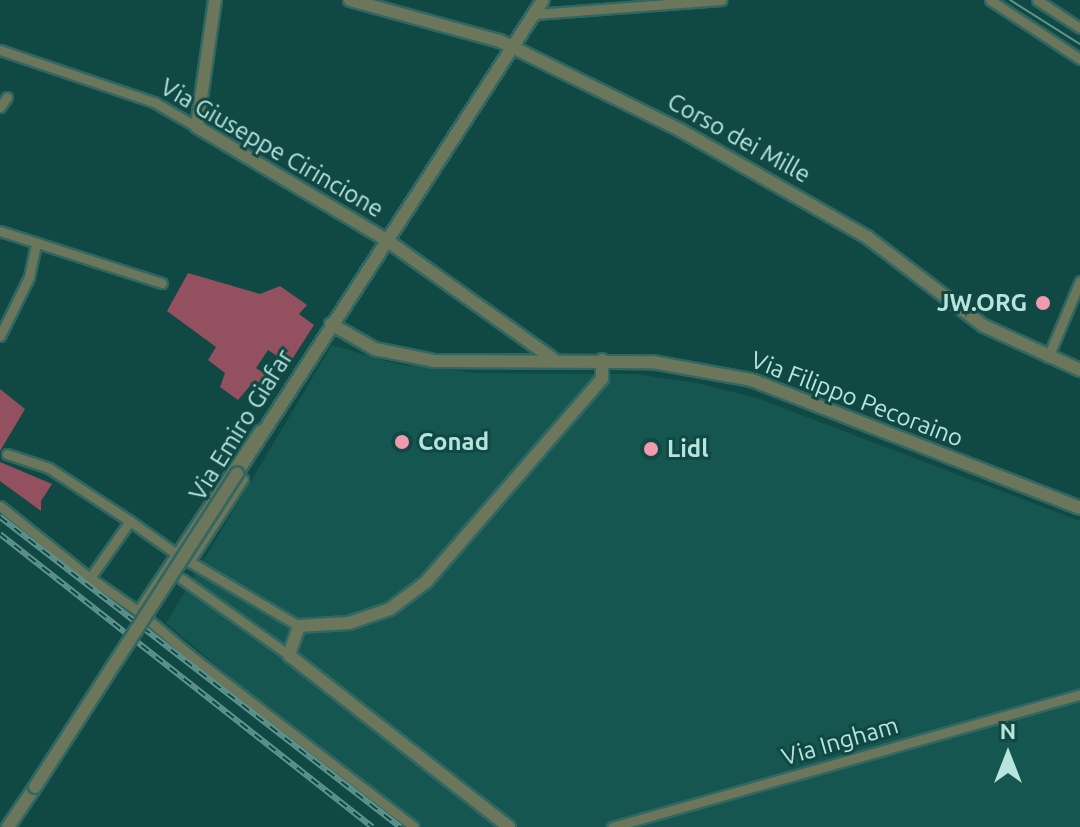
<!DOCTYPE html>
<html>
<head>
<meta charset="utf-8">
<style>
  body { margin:0 }
  #map { position:relative; width:1080px; height:827px; overflow:hidden; background:#104843; font-family:Ubuntu,sans-serif }
  div>[style] { position:absolute }
  .built>* { inset:0; background:#165650 }
  .green>* { inset:0; background:#935160 }
  .roads { filter:drop-shadow(2px 0 #316762) drop-shadow(-2px 0 #316762) drop-shadow(0 2px #316762) drop-shadow(0 -2px #316762) }
  .minor>* { height:9px; margin:-4.5px; padding:0 4.5px; transform-origin:4.5px; border-radius:4.5px; background:#6b765b }
  .tertiary>* { height:12px; margin:-6px; padding:0 6px; transform-origin:6px; border-radius:6px; background:#6b765b }
  .tram>* { height:2px; margin:-1px; padding:0 1px; transform-origin:1px; border-radius:1px; background:#61948e }
  .rail>* { height:6px; margin-top:-3px; transform-origin:0; background:repeating-linear-gradient(90deg,#104843 0 9px,#61948e 0 18px); box-sizing:border-box; border-block:2px solid #61948e }
  .bridges { filter:drop-shadow(2px 0 #316762) drop-shadow(-2px 0 #316762) drop-shadow(0 2px #316762) drop-shadow(0 -2px #316762) }
  .tertiary-bridge>* { height:12px; margin:-6px; padding:0 6px; transform-origin:6px; border-radius:6px; background:#6b765b }
  .dots>* { width:22px; height:22px; translate:-50% -50%; box-sizing:border-box; border:4px solid #104843; border-radius:50% }
  span { translate:-50% -50%; white-space:nowrap; text-align:center; line-height:1.15; -webkit-text-stroke:6px #104843; paint-order:stroke }
  .street-label { font-size:24px; color:#b7e5de }
  .poi-label { font-size:24px; color:#b7e5de; font-weight:700 }
  .right { translate:-100% -50%; text-align:right }
  .left { translate:0 -50%; text-align:left }
  .north { position:absolute; left:968px; top:715px; width:80px; height:80px; -webkit-text-stroke:6px #104843; paint-order:stroke; rotate:0deg; font-size:22px; font-weight:700; line-height:32px; text-align:center; color:#b7e5de }
  .north::after { content:''; display:block; margin:auto; width:28px; height:36px; background:#b7e5de; clip-path:polygon(50% 0,100% 100%,50% 72%,0 100%) }
</style>
</head>
<body>
<div id="map">
  <div class="built">
    <i style="clip-path:polygon(332px 345px,397px 364px,478px 373px,636px 374px,697px 383px,757px 398px,1080px 521px,1080px 827px,420px 827px,281px 720px,166px 623px)"></i>
  </div>
  <div class="green">
    <i style="clip-path:polygon(188px 273px,260px 294px,280px 286px,307px 305px,299px 314px,314px 325px,289px 364px,268px 350px,256px 368px,274px 380px,267px 388px,255px 380px,238px 400px,220px 387px,225px 373px,208px 360px,216px 347px,167px 311px)"></i>
    <i style="clip-path:polygon(0 389px,25px 409px,0 451px)"></i>
    <i style="clip-path:polygon(0 462px,52px 484px,41px 501px,41px 511px,0 481px)"></i>
  </div>
  <div class="roads">
    <div class="minor">
      <i style="left:990px;top:0;width:108px;rotate:33.2deg"></i>
      <i style="left:1037px;top:0;width:51px;rotate:33.1deg"></i>
      <i style="left:535px;top:14px;width:187px;rotate:-4.3deg"></i>
      <i style="left:0;top:50px;width:163px;rotate:18.7deg"></i>
      <i style="left:154px;top:102px;width:50px;rotate:30.2deg"></i>
      <i style="left:0;top:107px;width:12px;rotate:-55deg"></i>
      <i style="left:0;top:231px;width:170px;rotate:17.8deg"></i>
      <i style="left:0;top:336px;width:66px;rotate:-63.8deg"></i>
      <i style="left:29px;top:277px;width:35px;rotate:-78deg"></i>
      <i style="left:1048px;top:357px;width:82px;rotate:-67.2deg"></i>
      <i style="left:7px;top:454px;width:44px;rotate:18.4deg"></i>
      <i style="left:49px;top:468px;width:97px;rotate:33.2deg"></i>
      <i style="left:130px;top:521px;width:70px;rotate:125.1deg"></i>
      <i style="left:90px;top:578px;width:58px;rotate:34.5deg"></i>
      <i style="left:138px;top:611px;width:68px;rotate:40.2deg"></i>
      <i style="left:190px;top:655px;width:282px;rotate:37.5deg"></i>
      <i style="left:0;top:506px;width:115px;rotate:38.7deg"></i>
      <i style="left:130px;top:521px;width:55px;rotate:35.4deg"></i>
      <i style="left:175px;top:553px;width:144px;rotate:30.5deg"></i>
      <i style="left:189px;top:562px;width:99px;rotate:-57deg"></i>
      <i style="left:182px;top:579px;width:131px;rotate:35.4deg"></i>
      <i style="left:138px;top:611px;width:218px;rotate:-56.2deg"></i>
      <i style="left:612px;top:827px;width:486px;rotate:-15.8deg"></i>
    </div>
    <div class="tertiary">
      <i style="left:215px;top:0;width:128px;rotate:98.1deg"></i>
      <i style="left:197px;top:127px;width:219px;rotate:30.8deg"></i>
      <i style="left:385px;top:239px;width:206px;rotate:35.5deg"></i>
      <i style="left:350px;top:0;width:156px;rotate:15.3deg"></i>
      <i style="left:500px;top:41px;width:201px;rotate:26.3deg"></i>
      <i style="left:680px;top:130px;width:215px;rotate:29.8deg"></i>
      <i style="left:867px;top:237px;width:147px;rotate:37.3deg"></i>
      <i style="left:984px;top:326px;width:106px;rotate:24.6deg"></i>
      <i style="left:331px;top:324px;width:51px;rotate:29.6deg"></i>
      <i style="left:375px;top:349px;width:60px;rotate:11.5deg"></i>
      <i style="left:434px;top:361px;width:218px;rotate:0.3deg"></i>
      <i style="left:652px;top:362px;width:102px;rotate:10.2deg"></i>
      <i style="left:752px;top:380px;width:352px;rotate:21.3deg"></i>
      <i style="left:237px;top:473px;width:563px;rotate:-57.1deg"></i>
      <i style="left:8px;top:827px;width:48px;rotate:-56deg"></i>
      <i style="left:509px;top:827px;width:279px;rotate:-142deg"></i>
      <i style="left:289px;top:655px;width:31px;rotate:-71deg"></i>
      <i style="left:299px;top:626px;width:50px;rotate:-3.4deg"></i>
      <i style="left:349px;top:623px;width:43px;rotate:-18.9deg"></i>
      <i style="left:390px;top:609px;width:45px;rotate:-36.9deg"></i>
      <i style="left:426px;top:582px;width:269px;rotate:-49.1deg"></i>
      <i style="left:602px;top:379px;width:19px;rotate:-90deg"></i>
    </div>
  </div>
  <div class="tram">
    <i style="left:1010px;top:0;width:83px;rotate:32.2deg"></i>
  </div>
  <div class="rail">
    <i style="left:0;top:517px;width:506px;rotate:37.78deg"></i>
    <i style="left:0;top:534px;width:474px;rotate:38.2deg"></i>
  </div>
  <div class="bridges">
    <div class="tertiary-bridge">
      <i style="left:35px;top:787px;width:373px;rotate:-57.2deg"></i>
    </div>
  </div>
  <div class="dots">
    <i style="left:1043px;top:303px;background:#f29aad"></i>
    <i style="left:402px;top:442px;background:#f29aad"></i>
    <i style="left:651px;top:449px;background:#f29aad"></i>
  </div>
  <div class="street-label">
    <span style="left:739px;top:138px;rotate:29deg">Corso dei Mille</span>
    <span style="left:272px;top:148px;rotate:30deg">Via Giuseppe Cirincione</span>
    <span style="left:857px;top:399px;rotate:21deg">Via Filippo Pecoraino</span>
    <span style="left:241px;top:425px;rotate:-58deg">Via Emiro Giafar</span>
    <span style="left:840px;top:741px;rotate:-16deg">Via Ingham</span>
  </div>
  <div class="poi-label">
    <span class="right" style="left:1027px;top:303px">JW.ORG</span>
    <span class="left" style="left:418px;top:442px">Conad</span>
    <span class="left" style="left:667px;top:449px">Lidl</span>
  </div>
  <div class="north">N</div>
</div>
</body>
</html>
